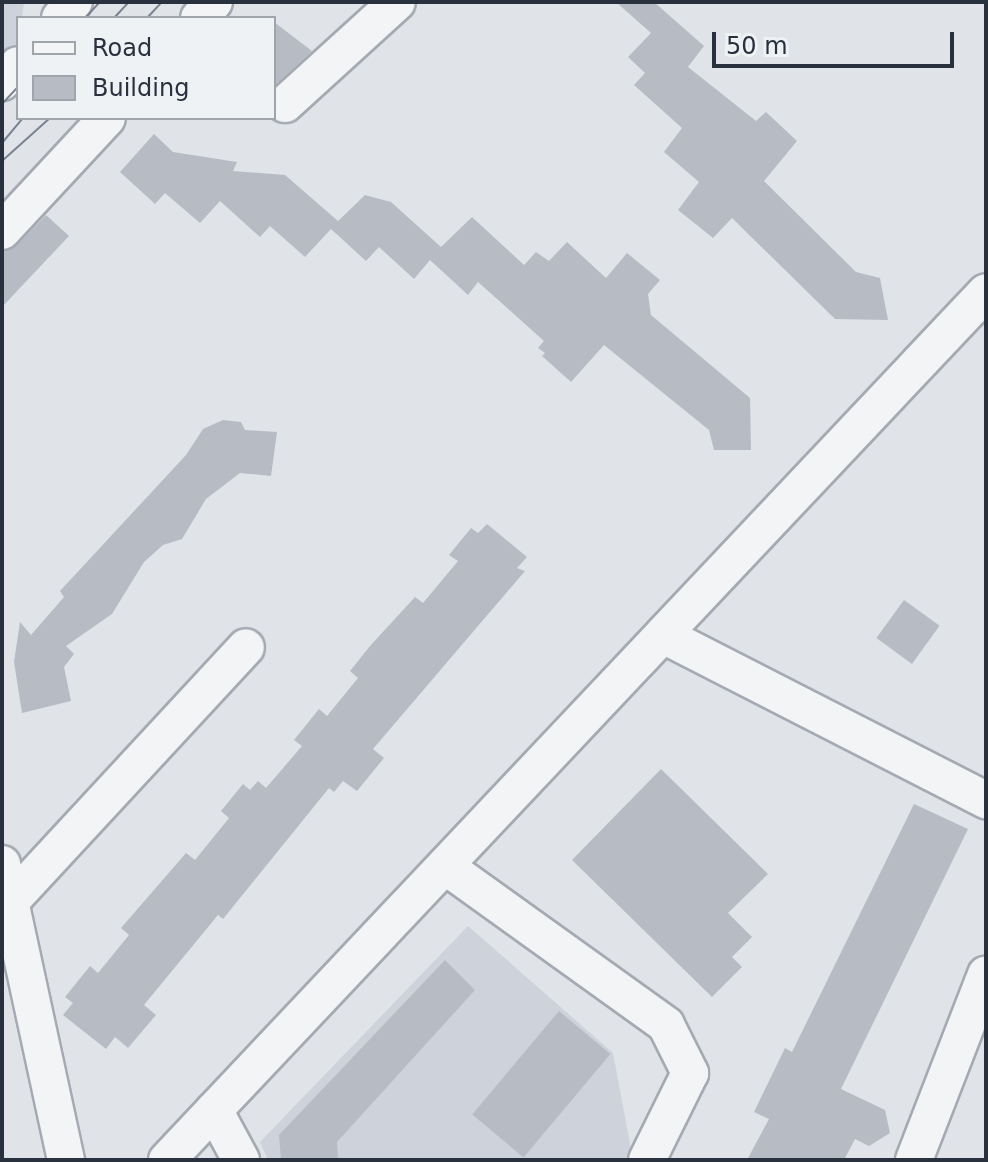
<!DOCTYPE html>
<html>
<head>
<meta charset="utf-8">
<style>
  body { margin:0 }
  #map { position:relative; width:988px; height:1162px; overflow:hidden; background:#e0e3e8; font-family:"DejaVu Sans",sans-serif }
  div>[style] { position:absolute }
  .built>* { inset:0; background:#ced2da }
  .building>* { inset:0; background:#b7bcc4; transform-origin:0 0 }
  .roads { filter:drop-shadow(2px 0 #a5aab2) drop-shadow(-2px 0 #a5aab2) drop-shadow(0 2px #a5aab2) drop-shadow(0 -2px #a5aab2) }
  .minor>* { height:36px; margin:-18px; padding:0 18px; transform-origin:18px; border-radius:18px; background:#f2f4f6 }
  .tram>* { height:2px; margin:-1px; padding:0 1px; transform-origin:1px; border-radius:1px; background:#7a8390 }
  span { translate:-50% -50%; white-space:nowrap; text-align:center; line-height:1.15; -webkit-text-stroke:6px #eff2f5; paint-order:stroke }
  .frame { position:absolute; inset:0; border:4px solid #29313e; pointer-events:none }
  .legend { position:absolute; left:16px; top:16px; width:260px; height:104px; box-sizing:border-box; background:#eff2f5; border:2px solid #a0a5ac; margin:0; padding:10px 14px; list-style:none; font-size:24px; color:#29313e }
  .legend li { display:flex; align-items:center; gap:16px; height:40px }
  .legend b { width:40px; border:2px solid #a0a5ac }
  .scale { position:absolute; left:712px; top:32px; width:242px; height:36px; box-sizing:border-box; border:4px solid #29313e; border-top:0; padding-left:10px; font-size:24px; line-height:28px; white-space:nowrap; color:#29313e; -webkit-text-stroke:6px #eff2f5; paint-order:stroke }
</style>
</head>
<body>
<div id="map">
  <div class="built">
    <i style="clip-path:polygon(2px 2px,24px 2px,18px 45px,2px 62px)"></i>
    <i style="clip-path:polygon(468px 926px,613px 1053px,633px 1160px,268px 1160px,260px 1142px)"></i>
  </div>
  <div class="building">
    <i style="clip-path:polygon(616px 2px,654px 2px,704px 46px,688px 67px,756px 121px,766px 112px,797px 141px,764px 181px,856px 272px,880px 278px,888px 320px,835px 319px,732px 218px,713px 238px,678px 210px,699px 182px,664px 152px,682px 128px,634px 85px,645px 73px,628px 57px,651px 33px)"></i>
    <i style="clip-path:polygon(274px 22px,312px 51px,274px 86px)"></i>
    <i style="clip-path:polygon(154px 134px,173px 152px,237px 162px,233px 171px,285px 175px,338px 221px,335px 224px,365px 195px,391px 202px,441px 247px,472px 217px,524px 265px,536px 252px,549px 261px,567px 242px,606px 278px,627px 253px,660px 280px,648px 294px,651px 315px,750px 398px,751px 450px,714px 450px,709px 430px,604px 345px,571px 382px,542px 356px,545px 353px,538px 348px,544px 341px,478px 282px,468px 295px,430px 260px,414px 279px,379px 247px,366px 261px,331px 229px,305px 257px,270px 226px,260px 237px,220px 201px,200px 223px,165px 193px,155px 204px,120px 172px)"></i>
    <i style="clip-path:polygon(46px 215px,69px 236px,2px 307px,2px 251px,17px 245px)"></i>
    <i style="clip-path:polygon(223px 420px,241px 422px,245px 430px,277px 432px,271px 476px,240px 473px,206px 499px,182px 539px,163px 545px,144px 562px,112px 614px,66px 646px,74px 654px,64px 667px,71px 701px,22px 713px,14px 662px,20px 622px,31px 635px,64px 597px,60px 591px,186px 455px,203px 429px)"></i>
    <i style="clip-path:polygon(487px 524px,527px 557px,517px 568px,525px 571px,373px 749px,384px 758px,357px 791px,343px 781px,334px 792px,329px 788px,223px 919px,218px 915px,144px 1005px,156px 1015px,128px 1048px,115px 1037px,106px 1049px,63px 1015px,73px 1003px,65px 997px,90px 966px,98px 973px,129px 935px,121px 928px,186px 853px,195px 860px,229px 818px,221px 811px,243px 784px,250px 790px,258px 781px,266px 788px,302px 746px,294px 740px,319px 709px,327px 716px,358px 678px,350px 671px,370px 646px,415px 597px,423px 603px,458px 561px,449px 555px,471px 528px,478px 533px)"></i>
    <i style="left:904px;top:600px;width:44px;height:47px;rotate:36deg"></i>
    <i style="clip-path:polygon(661px 769px,768px 874px,728px 913px,752px 937px,732px 957px,742px 967px,712px 997px,572px 860px)"></i>
    <i style="clip-path:polygon(914px 804px,968px 829px,841px 1089px,885px 1110px,890px 1133px,869px 1146px,855px 1139px,844px 1160px,747px 1160px,769px 1119px,754px 1112px,785px 1048px,792px 1052px)"></i>
    <i style="clip-path:polygon(445px 960px,475px 990px,337px 1142px,338px 1160px,281px 1160px,279px 1135px)"></i>
    <i style="left:559px;top:1011px;width:67px;height:135px;rotate:40deg"></i>
  </div>
  <div class="roads">
    <div class="minor">
      <i style="left:60px;top:18px;width:21px;rotate:-49deg"></i>
      <i style="left:199px;top:18px;width:22px;rotate:-47deg"></i>
      <i style="left:2px;top:82px;width:23px;rotate:-47deg"></i>
      <i style="left:285px;top:104px;width:151px;rotate:-42.3deg"></i>
      <i style="left:2px;top:231px;width:154px;rotate:-47.1deg"></i>
      <i style="left:663px;top:635px;width:363px;rotate:27.1deg"></i>
      <i style="left:2px;top:864px;width:303px;rotate:77.8deg"></i>
      <i style="left:445px;top:866px;width:272px;rotate:35.7deg"></i>
      <i style="left:666px;top:1025px;width:54px;rotate:63.4deg"></i>
      <i style="left:690px;top:1073px;width:97px;rotate:116.3deg"></i>
      <i style="left:10px;top:902px;width:347px;rotate:-47.2deg"></i>
      <i style="left:214px;top:1110px;width:57px;rotate:61.6deg"></i>
      <i style="left:167px;top:1160px;width:1193px;rotate:-46.66deg"></i>
      <i style="left:914px;top:1160px;width:199px;rotate:-68.8deg"></i>
    </div>
  </div>
  <div class="tram">
    <i style="left:85px;top:18px;width:22px;rotate:-47deg"></i>
    <i style="left:114px;top:18px;width:22px;rotate:-47deg"></i>
    <i style="left:147px;top:18px;width:22px;rotate:-47deg"></i>
    <i style="left:2px;top:104px;width:23px;rotate:-47deg"></i>
    <i style="left:2px;top:143px;width:33px;rotate:-50deg"></i>
    <i style="left:2px;top:161px;width:64px;rotate:-41.9deg"></i>
  </div>
  <div class="frame"></div>
  <ul class="legend">
  <li><b style="height:10px;background:#f2f4f6"></b>Road</li>
  <li><b style="height:22px;background:#b7bcc4"></b>Building</li>
  </ul>
  <div class="scale">50 m</div>
</div>
</body>
</html>
